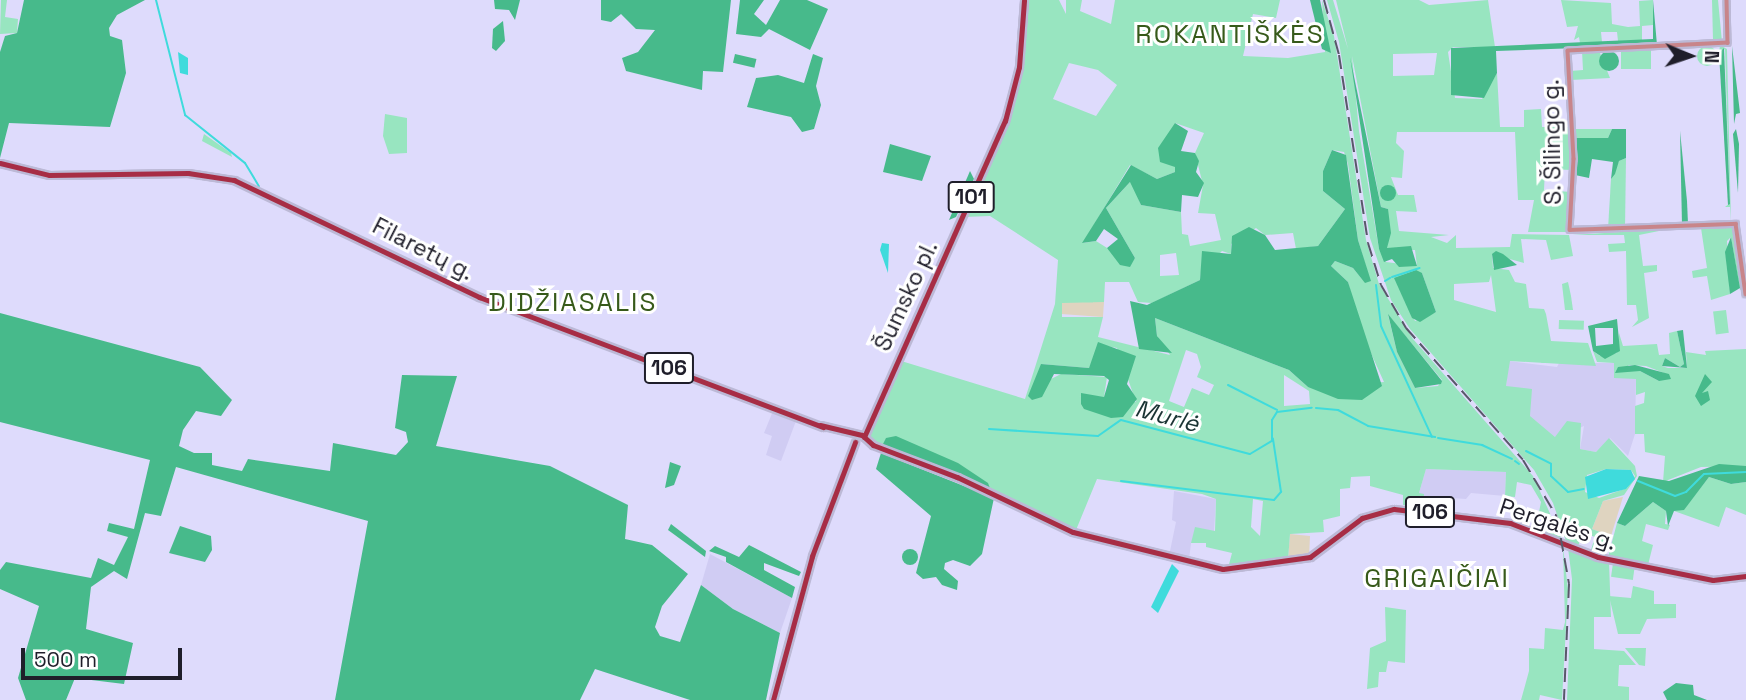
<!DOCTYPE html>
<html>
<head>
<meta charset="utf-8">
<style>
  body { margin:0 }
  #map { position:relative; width:1746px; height:700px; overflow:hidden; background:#dedbfc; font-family:"Space Grotesk",sans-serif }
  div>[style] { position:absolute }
  .commercial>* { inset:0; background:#dfd4c0; transform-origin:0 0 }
  .built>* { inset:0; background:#d0ccf3 }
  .green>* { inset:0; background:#98e5c0; transform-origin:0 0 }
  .round { border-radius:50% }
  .forest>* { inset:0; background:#47ba8b; transform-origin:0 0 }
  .water>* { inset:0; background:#3fdbdc }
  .stream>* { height:2px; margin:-1px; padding:0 1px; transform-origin:1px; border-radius:1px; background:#3fdbdc }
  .roads { filter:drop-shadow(2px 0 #bcb9d6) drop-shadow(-2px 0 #bcb9d6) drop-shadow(0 2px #bcb9d6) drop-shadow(0 -2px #bcb9d6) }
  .minor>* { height:3.5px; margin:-1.75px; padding:0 1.75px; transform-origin:1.75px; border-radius:1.75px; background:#c8858a }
  .major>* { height:5px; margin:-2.5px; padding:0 2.5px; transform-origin:2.5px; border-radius:2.5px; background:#a72d45 }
  .rail>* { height:2px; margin-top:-1px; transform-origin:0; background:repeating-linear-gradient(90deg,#59586a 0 14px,transparent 0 21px) }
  span { translate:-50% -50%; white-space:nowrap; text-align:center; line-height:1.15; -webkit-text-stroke:6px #fff; paint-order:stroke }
  .shield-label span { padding:2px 5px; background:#fff; border:2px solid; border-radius:5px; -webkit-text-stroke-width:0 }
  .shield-label { font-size:21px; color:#1f1e2a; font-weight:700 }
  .street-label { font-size:23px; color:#1f1e2a }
  .water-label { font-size:24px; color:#1b3434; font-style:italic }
  .quarter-label { font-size:26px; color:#375a1a; letter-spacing:2px }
  .north { position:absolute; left:1655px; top:21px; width:70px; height:70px; -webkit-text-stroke:5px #fff; paint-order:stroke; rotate:92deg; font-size:19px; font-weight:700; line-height:28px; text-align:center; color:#1f1e2a }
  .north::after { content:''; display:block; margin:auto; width:24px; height:32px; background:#1f1e2a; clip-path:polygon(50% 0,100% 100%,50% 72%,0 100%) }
  .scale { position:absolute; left:21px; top:648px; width:161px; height:32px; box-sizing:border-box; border:4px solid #1f1e2a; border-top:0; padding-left:9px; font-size:21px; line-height:24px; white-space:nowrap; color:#1f1e2a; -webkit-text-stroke:5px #fff; paint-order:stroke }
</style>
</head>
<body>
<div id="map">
  <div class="commercial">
    <i style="left:1104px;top:302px;width:15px;height:42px;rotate:94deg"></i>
    <i style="clip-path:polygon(1623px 497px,1611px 536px,1592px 529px,1603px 501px)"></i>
    <i style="clip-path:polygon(1290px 534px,1310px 536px,1309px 557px,1288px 560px)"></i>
  </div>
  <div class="built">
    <i style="clip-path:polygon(1509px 361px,1557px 367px,1559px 363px,1614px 363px,1636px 379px,1635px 434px,1628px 456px,1610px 438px,1596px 452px,1580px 449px,1584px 426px,1556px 438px,1529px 416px,1506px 386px)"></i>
    <i style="clip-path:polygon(773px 411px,796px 421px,781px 461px,766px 455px,772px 436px,764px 433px)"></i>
    <i style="clip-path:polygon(1426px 469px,1506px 472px,1505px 496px,1471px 493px,1466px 499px,1424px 496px,1419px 493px)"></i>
    <i style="clip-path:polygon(1174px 491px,1216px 499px,1214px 532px,1191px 543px,1189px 560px,1169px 556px,1176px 522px,1172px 520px)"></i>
    <i style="clip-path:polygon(710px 554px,792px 598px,780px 633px,733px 609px,701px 585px)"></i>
  </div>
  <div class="green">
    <i style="clip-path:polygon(1px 0,7px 0,5px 17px,18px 19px,17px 33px,0 34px)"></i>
    <i style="clip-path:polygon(evenodd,1026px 0,1059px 0,1066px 14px,1066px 0,1082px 0,1080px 11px,1111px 24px,1115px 0,1280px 0,1276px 18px,1253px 14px,1243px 56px,1288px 58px,1325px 52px,1322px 0,1334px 36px,1366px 240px,1379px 284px,1413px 339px,1533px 476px,1563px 542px,1546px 535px,1550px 516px,1539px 512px,1541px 502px,1531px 485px,1517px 482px,1515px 497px,1505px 496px,1506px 472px,1426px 469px,1419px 493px,1424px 494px,1423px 507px,1403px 505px,1403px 495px,1370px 486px,1370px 476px,1351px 477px,1350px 488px,1340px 489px,1340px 516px,1323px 520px,1324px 532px,1290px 534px,1288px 560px,1228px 568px,1232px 553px,1206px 547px,1206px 543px,1191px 543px,1195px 527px,1215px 531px,1216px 499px,1202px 494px,1097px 479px,1076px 530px,871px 441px,866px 434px,898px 360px,1025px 399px,1055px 304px,1058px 260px,990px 216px,963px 217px,1012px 108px,1022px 58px,1026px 0,1069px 63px,1098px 70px,1117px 85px,1096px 116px,1053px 99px,1069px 63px,1026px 0,1175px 123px,1204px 133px,1195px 153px,1203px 185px,1198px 213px,1215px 214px,1221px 240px,1190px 246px,1188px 235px,1182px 234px,1181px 212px,1141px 205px,1131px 181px,1106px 208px,1135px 258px,1131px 263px,1096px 241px,1083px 243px,1130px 165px,1157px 179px,1175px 172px,1175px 123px,1026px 0,1332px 150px,1344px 152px,1348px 164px,1358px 240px,1370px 281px,1362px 279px,1353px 268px,1335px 261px,1331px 266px,1348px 282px,1360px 329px,1384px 382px,1308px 387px,1289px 370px,1155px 318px,1157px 336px,1170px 355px,1098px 337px,1103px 317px,1062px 317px,1062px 303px,1104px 302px,1105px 282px,1129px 282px,1138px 302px,1152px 303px,1200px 280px,1201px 272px,1222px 251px,1231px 254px,1231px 244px,1256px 228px,1265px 235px,1293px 233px,1296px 249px,1318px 246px,1345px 209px,1323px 191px,1323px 171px,1332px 150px,1026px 0,1176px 253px,1179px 275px,1160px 276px,1160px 255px,1176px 253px,1026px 0,1388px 315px,1442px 380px,1438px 386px,1415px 388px,1397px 352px,1388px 315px,1026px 0,1101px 345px,1117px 348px,1136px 402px,1079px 396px,1104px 397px,1107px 377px,1061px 374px,1049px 380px,1041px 364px,1089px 368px,1101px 345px,1026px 0,1186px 350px,1197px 354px,1201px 367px,1197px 377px,1214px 385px,1209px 395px,1192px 388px,1184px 407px,1169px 401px,1186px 350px,1026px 0,1284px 375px,1309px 391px,1310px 404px,1284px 406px,1284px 375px,1026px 0,1253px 499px,1263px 501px,1260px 536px,1251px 527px,1253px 499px)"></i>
    <i style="clip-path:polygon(evenodd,1327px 0,1333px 0,1348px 49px,1336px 0,1419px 0,1429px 5px,1488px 0,1495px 47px,1453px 47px,1448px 52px,1455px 98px,1482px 99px,1497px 73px,1500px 127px,1524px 127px,1524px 110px,1541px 109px,1542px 127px,1571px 127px,1572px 170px,1545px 169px,1544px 190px,1571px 192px,1567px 232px,1528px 232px,1534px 200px,1518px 200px,1515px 132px,1397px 132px,1396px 143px,1404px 151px,1402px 178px,1391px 177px,1398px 195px,1414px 195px,1417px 212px,1396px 211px,1399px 231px,1449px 235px,1431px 237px,1447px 243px,1456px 235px,1456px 248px,1510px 247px,1512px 234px,1569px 235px,1573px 256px,1551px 260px,1546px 240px,1521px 239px,1524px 263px,1492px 254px,1493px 268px,1509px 270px,1515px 282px,1526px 284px,1529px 308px,1544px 309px,1546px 314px,1551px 341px,1588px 343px,1596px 366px,1510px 361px,1506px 386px,1532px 389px,1530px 416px,1555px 437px,1567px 421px,1581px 423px,1580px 449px,1596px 452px,1609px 438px,1635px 466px,1637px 476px,1624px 495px,1603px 501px,1592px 529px,1611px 536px,1603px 555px,1590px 553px,1595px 537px,1584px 533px,1577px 548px,1567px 544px,1553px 503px,1534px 470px,1410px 329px,1391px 300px,1370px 238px,1339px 42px,1327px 0,1437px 53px,1434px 75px,1393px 76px,1393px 54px,1437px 53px,1327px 0,1352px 56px,1381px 207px,1388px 209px,1387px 249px,1415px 250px,1417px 266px,1386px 262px,1379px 249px,1359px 131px,1352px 56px,1327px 0,1422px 273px,1436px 312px,1415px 321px,1398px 283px,1422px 273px,1327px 0,1491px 275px,1496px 312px,1454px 300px,1454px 284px,1489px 282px,1491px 275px,1327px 0,1606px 469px,1631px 470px,1635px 476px,1627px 488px,1599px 498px,1585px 492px,1587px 475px,1606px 469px)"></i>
    <i style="clip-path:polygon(1561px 0,1611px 3px,1612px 24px,1628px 27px,1640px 26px,1639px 1px,1653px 0,1653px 25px,1642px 26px,1642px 40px,1618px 41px,1617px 32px,1601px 32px,1602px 42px,1580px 43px,1579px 37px,1574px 40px,1578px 26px,1567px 27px)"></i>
    <i style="clip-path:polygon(1712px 0,1718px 0,1722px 42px,1713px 40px)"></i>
    <i style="clip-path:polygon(1720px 45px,1727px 49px,1731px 222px,1730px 207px,1725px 207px,1730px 203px,1725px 49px,1719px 53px)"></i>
    <i class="round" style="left:1697px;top:46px;width:20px;height:20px"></i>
    <i style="left:1621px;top:48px;width:30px;height:21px"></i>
    <i style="clip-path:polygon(1616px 49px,1600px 53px,1610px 78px,1571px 80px,1570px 71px,1583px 70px,1582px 51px)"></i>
    <i style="clip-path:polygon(385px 114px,407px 118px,407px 153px,389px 154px,383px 136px)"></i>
    <i style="clip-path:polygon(1612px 129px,1608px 138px,1574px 140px,1575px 129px)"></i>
    <i style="clip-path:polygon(204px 134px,231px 153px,232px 157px,202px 141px)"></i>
    <i style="clip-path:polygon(1626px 158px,1625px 228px,1608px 229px,1611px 179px,1619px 161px)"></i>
    <i style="clip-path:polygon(1733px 227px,1744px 287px,1740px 290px,1731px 237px,1727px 241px,1730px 294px,1711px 300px,1707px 276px,1693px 278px,1692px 271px,1707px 268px,1701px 228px)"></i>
    <i style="clip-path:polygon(1669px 229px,1639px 235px,1643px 266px,1657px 265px,1657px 271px,1644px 273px,1649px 318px,1632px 327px,1638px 320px,1636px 305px,1627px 305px,1626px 251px,1609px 252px,1608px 244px,1625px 243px,1624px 235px,1572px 235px)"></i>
    <i style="clip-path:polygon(1568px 282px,1571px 296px,1573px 310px,1565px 310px,1562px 284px)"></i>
    <i style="left:1726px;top:310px;width:23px;height:13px;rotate:83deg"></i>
    <i style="left:1559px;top:320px;width:25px;height:9px;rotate:2deg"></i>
    <i style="clip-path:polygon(evenodd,1677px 331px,1684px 364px,1680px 367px,1665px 358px,1662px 366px,1668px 368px,1687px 368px,1686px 352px,1706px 355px,1705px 351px,1746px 349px,1746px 466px,1701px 467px,1663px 482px,1665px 456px,1645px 452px,1644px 434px,1635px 434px,1635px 406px,1644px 403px,1645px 392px,1636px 395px,1636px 379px,1614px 378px,1614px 363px,1597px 362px,1593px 351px,1600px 356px,1617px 353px,1619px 333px,1623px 346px,1657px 344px,1659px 355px,1670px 354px,1669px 333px,1677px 331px,1629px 365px,1646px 366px,1664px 373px,1659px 381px,1640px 371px,1622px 371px,1629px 365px)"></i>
    <i style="clip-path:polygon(1709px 477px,1731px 484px,1746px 482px,1746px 515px,1726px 507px,1719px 527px,1674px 511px,1684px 509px)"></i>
    <i style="clip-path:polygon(1653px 502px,1666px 511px,1665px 524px,1670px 525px,1668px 530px,1646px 524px,1642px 541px,1653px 545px,1648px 565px,1608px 557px,1617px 523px,1625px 526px)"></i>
    <i style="clip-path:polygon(1563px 546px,1568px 590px,1562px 700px,1540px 695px,1539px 700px,1521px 700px,1529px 671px,1529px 648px,1544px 649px,1545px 628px,1563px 630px,1565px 622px)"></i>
    <i style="clip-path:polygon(1568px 548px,1609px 562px,1611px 617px,1594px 617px,1594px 649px,1624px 651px,1636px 665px,1619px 665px,1618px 686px,1629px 687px,1629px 700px,1567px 700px,1572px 579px)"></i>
    <i style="left:1613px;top:563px;width:22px;height:14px;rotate:8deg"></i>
    <i style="clip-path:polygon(1633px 586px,1654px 591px,1654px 604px,1676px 604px,1676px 618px,1647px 619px,1640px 634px,1618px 634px,1609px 596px,1631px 598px)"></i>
    <i style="clip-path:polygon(1385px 607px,1406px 610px,1405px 663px,1388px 661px,1386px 672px,1379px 672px,1378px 687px,1367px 689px,1370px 648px,1386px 641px)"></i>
    <i style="clip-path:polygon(1625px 648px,1646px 648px,1645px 666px,1639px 665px)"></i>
  </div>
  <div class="forest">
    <i style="clip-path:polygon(24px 0,145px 0,117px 15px,109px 28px,110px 36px,122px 40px,126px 73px,110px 127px,9px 123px,0 158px,0 52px,5px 36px,17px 33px)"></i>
    <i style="clip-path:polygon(494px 0,520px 0,515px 20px,509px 10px,495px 9px)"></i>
    <i style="clip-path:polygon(601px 0,731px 0,723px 72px,703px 71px,702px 90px,626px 71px,622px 58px,638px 52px,655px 30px,636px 29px,621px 14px,611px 22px,601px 20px)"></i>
    <i style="clip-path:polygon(740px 0,764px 0,754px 14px,766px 25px,780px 0,807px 0,828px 9px,810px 50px,769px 29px,761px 37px,736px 34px)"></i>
    <i style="clip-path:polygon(1310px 0,1320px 0,1331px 53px,1322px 49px)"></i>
    <i style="clip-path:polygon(1653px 0,1657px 45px,1496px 51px,1497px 73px,1484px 98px,1451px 95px,1451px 48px,1653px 39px)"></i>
    <i style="clip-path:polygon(503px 21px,505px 41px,496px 51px,492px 48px,493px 29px)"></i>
    <i style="clip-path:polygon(1732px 46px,1740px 113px,1736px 114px,1734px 124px)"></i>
    <i style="clip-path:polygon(1724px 48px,1730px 204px,1728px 205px,1719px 53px)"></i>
    <i class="round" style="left:1599px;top:51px;width:20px;height:20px"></i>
    <i style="left:735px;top:54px;width:22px;height:9px;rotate:13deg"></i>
    <i style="clip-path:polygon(813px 54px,823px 58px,816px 86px,821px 105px,814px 129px,802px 132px,791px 117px,747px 107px,756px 78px,778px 75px,804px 83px)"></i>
    <i style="clip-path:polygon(1350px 57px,1381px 207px,1388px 209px,1391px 233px,1387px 248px,1411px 246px,1417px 266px,1399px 267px,1392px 259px,1384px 262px,1379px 249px)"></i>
    <i style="clip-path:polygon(1175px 123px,1188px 131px,1181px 151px,1195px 153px,1199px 161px,1196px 172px,1204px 183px,1198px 197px,1182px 195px,1181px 212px,1141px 205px,1130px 182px,1106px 208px,1135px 258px,1130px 267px,1120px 265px,1107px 248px,1118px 239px,1104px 229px,1096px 241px,1082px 243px,1131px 165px,1157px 179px,1175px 172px,1175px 167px,1160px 162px,1158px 148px)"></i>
    <i style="clip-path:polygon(1612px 129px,1626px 129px,1626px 158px,1619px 161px,1615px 174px,1611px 179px,1613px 162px,1592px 159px,1589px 178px,1575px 175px,1575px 138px,1608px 138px)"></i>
    <i style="clip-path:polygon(1736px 129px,1739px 144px,1738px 193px,1733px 134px)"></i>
    <i style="clip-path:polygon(1680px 131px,1687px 201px,1688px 224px,1682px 225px)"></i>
    <i style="clip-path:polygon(890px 144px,931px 156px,922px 181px,883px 172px)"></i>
    <i style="clip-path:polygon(1332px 150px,1346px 155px,1358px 240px,1371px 281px,1365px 283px,1353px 268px,1335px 261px,1331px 266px,1348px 282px,1382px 386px,1362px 400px,1338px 399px,1308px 387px,1289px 370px,1155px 318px,1157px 336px,1172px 353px,1139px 349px,1130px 301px,1147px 305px,1200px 280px,1202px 251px,1231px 254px,1232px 236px,1249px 227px,1265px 235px,1275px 250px,1318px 246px,1345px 209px,1323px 191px,1323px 171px)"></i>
    <i style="clip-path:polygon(970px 171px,974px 179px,956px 217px,949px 220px)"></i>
    <i class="round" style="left:1380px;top:185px;width:16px;height:16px"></i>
    <i style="clip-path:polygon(1731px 237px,1740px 288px,1730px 294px,1725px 252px)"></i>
    <i style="clip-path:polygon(1496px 251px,1503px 254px,1517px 265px,1494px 270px,1492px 254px)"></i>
    <i style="clip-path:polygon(1416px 270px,1422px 273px,1436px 312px,1420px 322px,1412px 318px,1394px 278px)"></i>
    <i style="clip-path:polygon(0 313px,200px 367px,232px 400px,221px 416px,196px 411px,183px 430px,179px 446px,194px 453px,212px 453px,212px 465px,242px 471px,248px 459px,330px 471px,333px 443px,396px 455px,408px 442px,406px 432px,395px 428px,402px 375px,457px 376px,436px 446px,550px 466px,628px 505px,625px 539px,652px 545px,688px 574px,662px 606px,655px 627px,660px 636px,680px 642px,701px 585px,733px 609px,780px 633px,766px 700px,690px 700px,595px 669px,580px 700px,335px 700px,368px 521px,176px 467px,161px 516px,145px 513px,127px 579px,114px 571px,91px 587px,86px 629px,133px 643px,124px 684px,75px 678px,66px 700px,26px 700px,18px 678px,39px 606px,0 589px,0 570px,6px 562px,91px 578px,98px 558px,114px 565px,128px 537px,107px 531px,109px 523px,134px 529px,150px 460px,0 422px)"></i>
    <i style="clip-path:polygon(1388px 314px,1442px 381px,1441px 384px,1415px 388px,1397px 352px)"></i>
    <i style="clip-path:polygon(evenodd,1617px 319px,1620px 351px,1605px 359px,1593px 351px,1588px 326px,1617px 319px,1595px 328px,1613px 328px,1613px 344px,1596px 346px,1595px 328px)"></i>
    <i style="clip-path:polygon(1683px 330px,1687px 368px,1662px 366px,1665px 358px,1680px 367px,1684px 364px,1677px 331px)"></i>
    <i style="clip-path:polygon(1098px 342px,1136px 356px,1127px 384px,1137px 399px,1123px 417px,1111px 418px,1084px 409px,1081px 404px,1081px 393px,1104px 397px,1109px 380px,1104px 376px,1054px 374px,1042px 397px,1032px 400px,1028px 396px,1041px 364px,1089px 368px)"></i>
    <i style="clip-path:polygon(1635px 365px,1669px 374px,1671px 379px,1659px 381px,1640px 371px,1615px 373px,1618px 367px)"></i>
    <i style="clip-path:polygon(1705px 374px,1712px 382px,1702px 393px,1708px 391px,1710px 400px,1701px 406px,1695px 396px)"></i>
    <i style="clip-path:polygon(896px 436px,958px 463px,988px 483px,991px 491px,882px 446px,886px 438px)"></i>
    <i style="clip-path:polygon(881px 453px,994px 498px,982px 554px,970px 566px,953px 560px,945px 563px,944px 569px,958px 581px,957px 590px,942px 585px,936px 577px,923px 579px,916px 573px,931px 516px,876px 469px)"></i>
    <i style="clip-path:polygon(670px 462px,681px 466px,674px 485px,665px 488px)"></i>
    <i style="clip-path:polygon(1719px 464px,1746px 466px,1746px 482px,1731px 484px,1709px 477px,1684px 510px,1674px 511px,1668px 526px,1666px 511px,1653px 502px,1625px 526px,1617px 523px,1639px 476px,1669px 481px)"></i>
    <i style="clip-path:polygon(671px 524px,706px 551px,705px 557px,668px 530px)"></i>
    <i style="clip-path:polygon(180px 526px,211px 536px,212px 550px,205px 562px,169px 553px)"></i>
    <i style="clip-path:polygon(749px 545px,801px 572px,799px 576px,764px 563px,764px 570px,795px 587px,792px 598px,726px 562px,726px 557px,709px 551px,715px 546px,739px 557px)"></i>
    <i class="round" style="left:902px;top:549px;width:16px;height:16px"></i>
    <i style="clip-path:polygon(1676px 683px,1693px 685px,1694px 695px,1707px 700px,1667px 700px,1663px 692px)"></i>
  </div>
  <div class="water">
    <i style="clip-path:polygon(178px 52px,188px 58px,188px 75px,180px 73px)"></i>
    <i style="clip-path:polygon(882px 243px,889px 244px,888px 273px,880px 250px)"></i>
    <i style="clip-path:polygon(1606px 469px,1631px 470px,1635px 479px,1626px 489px,1588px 499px,1585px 477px)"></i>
    <i style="clip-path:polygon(1172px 564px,1179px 571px,1158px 613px,1151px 607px)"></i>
  </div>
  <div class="stream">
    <i style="left:156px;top:0;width:119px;rotate:75.8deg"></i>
    <i style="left:185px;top:115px;width:77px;rotate:38.7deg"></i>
    <i style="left:245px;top:163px;width:27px;rotate:59deg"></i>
    <i style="left:1392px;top:277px;width:29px;rotate:-18deg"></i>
    <i style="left:1385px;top:281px;width:6px;rotate:-31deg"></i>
    <i style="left:1376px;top:285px;width:41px;rotate:83deg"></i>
    <i style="left:1381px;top:326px;width:122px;rotate:65.3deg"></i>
    <i style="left:1228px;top:385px;width:55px;rotate:27deg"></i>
    <i style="left:1316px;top:408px;width:22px;rotate:5deg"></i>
    <i style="left:1338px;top:410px;width:34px;rotate:28deg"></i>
    <i style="left:1368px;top:426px;width:68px;rotate:9.3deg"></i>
    <i style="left:989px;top:429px;width:109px;rotate:3.7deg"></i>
    <i style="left:1098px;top:436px;width:28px;rotate:-35deg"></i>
    <i style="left:1121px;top:420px;width:133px;rotate:14.8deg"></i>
    <i style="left:1250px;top:454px;width:26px;rotate:-31deg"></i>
    <i style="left:1272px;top:441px;width:21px;rotate:-90deg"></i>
    <i style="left:1272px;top:420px;width:9px;rotate:-58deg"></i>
    <i style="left:1277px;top:412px;width:35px;rotate:-7deg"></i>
    <i style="left:1438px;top:438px;width:45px;rotate:9deg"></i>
    <i style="left:1482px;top:445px;width:33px;rotate:25deg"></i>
    <i style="left:1526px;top:451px;width:28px;rotate:27deg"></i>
    <i style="left:1551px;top:464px;width:12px;rotate:90deg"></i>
    <i style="left:1551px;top:476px;width:23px;rotate:43deg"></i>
    <i style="left:1568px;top:492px;width:16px;rotate:-11deg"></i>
    <i style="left:1515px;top:461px;width:5px;rotate:37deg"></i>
    <i style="left:1121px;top:481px;width:154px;rotate:7.1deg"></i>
    <i style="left:1274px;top:500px;width:11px;rotate:-49deg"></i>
    <i style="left:1281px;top:492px;width:54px;rotate:-98.6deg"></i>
    <i style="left:1638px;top:481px;width:40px;rotate:22deg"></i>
    <i style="left:1675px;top:496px;width:12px;rotate:-20deg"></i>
    <i style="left:1686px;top:492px;width:25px;rotate:-45deg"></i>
    <i style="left:1704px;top:474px;width:42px;rotate:-2.7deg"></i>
  </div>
  <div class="roads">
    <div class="minor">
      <i style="left:1727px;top:0;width:43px;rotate:88.7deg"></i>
      <i style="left:1728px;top:43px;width:160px;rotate:177.1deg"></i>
      <i style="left:1568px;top:51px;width:108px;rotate:86.8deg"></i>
      <i style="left:1574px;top:159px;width:71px;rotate:93.2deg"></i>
      <i style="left:1570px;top:230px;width:166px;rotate:-2.1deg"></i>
      <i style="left:1736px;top:224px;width:71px;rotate:81.9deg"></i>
    </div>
    <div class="major">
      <i style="left:0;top:163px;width:50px;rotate:13.8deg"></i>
      <i style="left:49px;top:175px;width:139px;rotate:-0.8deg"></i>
      <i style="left:188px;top:173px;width:47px;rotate:8.7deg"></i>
      <i style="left:234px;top:180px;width:272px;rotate:25.5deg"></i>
      <i style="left:479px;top:297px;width:368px;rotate:20.7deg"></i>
      <i style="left:820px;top:425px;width:43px;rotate:13.4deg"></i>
      <i style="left:862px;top:435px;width:15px;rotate:42deg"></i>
      <i style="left:873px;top:445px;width:90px;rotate:20.9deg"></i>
      <i style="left:957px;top:477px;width:128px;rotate:25.4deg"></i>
      <i style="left:1073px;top:532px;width:154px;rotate:13.9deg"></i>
      <i style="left:1223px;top:569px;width:88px;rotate:-7.9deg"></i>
      <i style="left:1310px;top:557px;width:65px;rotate:-36.9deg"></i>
      <i style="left:1362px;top:518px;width:33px;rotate:-16deg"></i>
      <i style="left:1394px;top:509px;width:117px;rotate:6.9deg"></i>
      <i style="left:1510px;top:523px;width:94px;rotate:21.1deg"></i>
      <i style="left:1598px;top:557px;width:117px;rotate:11.3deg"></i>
      <i style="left:1713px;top:580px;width:33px;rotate:-7deg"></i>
      <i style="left:864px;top:437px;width:346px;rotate:-66deg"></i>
      <i style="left:1005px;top:121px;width:56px;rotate:-75.5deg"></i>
      <i style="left:1019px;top:67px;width:67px;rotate:-85.7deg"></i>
      <i style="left:773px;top:700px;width:149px;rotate:-74.8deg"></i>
      <i style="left:812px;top:556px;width:122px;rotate:-69.3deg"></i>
    </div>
  </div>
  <div class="rail">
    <i style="left:1324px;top:0;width:57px;rotate:74.7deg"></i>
    <i style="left:1339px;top:55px;width:190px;rotate:81.2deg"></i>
    <i style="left:1368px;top:243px;width:44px;rotate:72.8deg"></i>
    <i style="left:1381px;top:285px;width:50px;rotate:59.8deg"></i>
    <i style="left:1406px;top:328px;width:176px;rotate:48.4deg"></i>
    <i style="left:1523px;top:460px;width:66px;rotate:59.2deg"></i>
    <i style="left:1557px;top:517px;width:68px;rotate:79.8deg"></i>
    <i style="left:1569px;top:584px;width:116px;rotate:92.5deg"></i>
  </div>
  <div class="shield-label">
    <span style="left:971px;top:197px">101</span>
    <span style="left:669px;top:368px">106</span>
    <span style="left:1430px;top:512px">106</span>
  </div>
  <div class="street-label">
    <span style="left:1552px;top:142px;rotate:-91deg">S. Šilingo g.</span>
    <span style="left:423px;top:249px;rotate:27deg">Filaretų g.</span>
    <span style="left:906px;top:296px;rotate:-65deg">Šumsko pl.</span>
    <span style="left:1558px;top:524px;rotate:18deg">Pergalės g.</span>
  </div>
  <div class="water-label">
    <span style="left:1167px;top:416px;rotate:15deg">Murlė</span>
  </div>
  <div class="quarter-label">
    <span style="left:1230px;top:35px">ROKANTIŠKĖS</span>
    <span style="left:573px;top:303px">DIDŽIASALIS</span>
    <span style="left:1437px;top:579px">GRIGAIČIAI</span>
  </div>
  <div class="north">N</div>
  <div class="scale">500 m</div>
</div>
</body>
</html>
